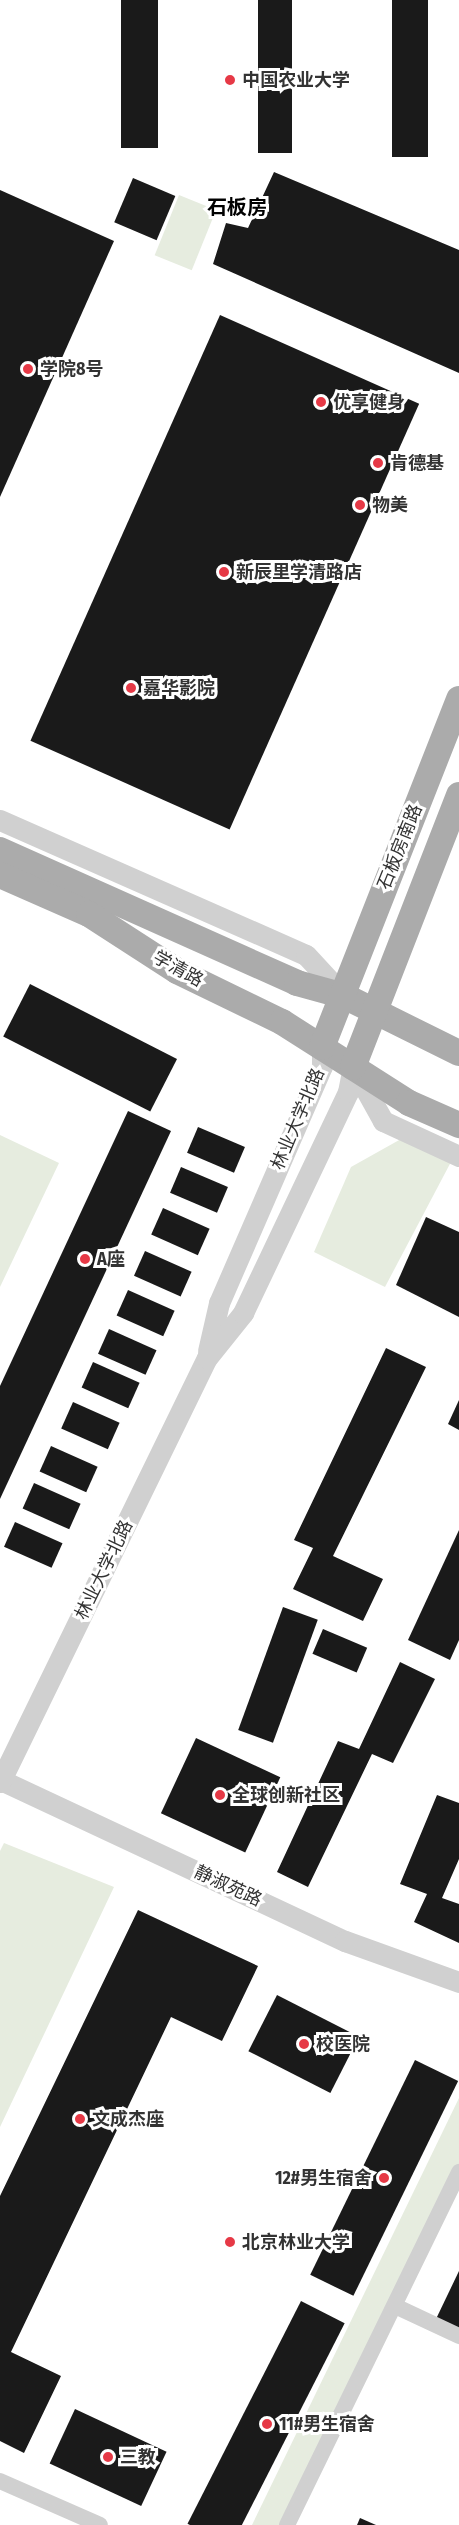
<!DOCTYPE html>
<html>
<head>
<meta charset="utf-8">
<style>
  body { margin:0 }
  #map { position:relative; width:459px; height:2525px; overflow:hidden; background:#fff; font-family:"Fira Sans Condensed","Noto Sans SC",sans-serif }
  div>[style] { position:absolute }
  .green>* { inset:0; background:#e6ecdf; transform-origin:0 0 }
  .building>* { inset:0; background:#1a1a1a; transform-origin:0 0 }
  .minor>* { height:16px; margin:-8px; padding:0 8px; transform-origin:8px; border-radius:8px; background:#d0d0d0 }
  .tertiary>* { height:21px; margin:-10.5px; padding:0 10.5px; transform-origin:10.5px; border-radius:10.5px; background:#d0d0d0 }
  .primary>* { height:26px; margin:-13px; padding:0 13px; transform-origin:13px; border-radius:13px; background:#ababab }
  .dots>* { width:16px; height:16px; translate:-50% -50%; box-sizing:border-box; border:3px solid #fff; border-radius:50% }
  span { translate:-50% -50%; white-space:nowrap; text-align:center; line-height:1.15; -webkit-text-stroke:6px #fff; paint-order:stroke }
  .poi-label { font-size:18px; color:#333; font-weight:700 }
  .left { translate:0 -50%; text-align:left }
  .right { translate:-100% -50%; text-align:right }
  .street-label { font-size:18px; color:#333 }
  .neighbourhood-label { font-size:20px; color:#000; font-weight:700 }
</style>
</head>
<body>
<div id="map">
  <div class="green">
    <i style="left:179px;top:195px;width:40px;height:65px;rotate:22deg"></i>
    <i style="clip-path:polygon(0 1135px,59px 1163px,0 1287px)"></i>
    <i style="clip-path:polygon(401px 1139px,452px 1160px,385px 1287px,314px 1252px,351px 1167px)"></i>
    <i style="clip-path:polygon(4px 1843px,114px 1887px,0 2127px,0 1851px)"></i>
    <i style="clip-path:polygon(459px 2098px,459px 2166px,281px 2525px,252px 2525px)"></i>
  </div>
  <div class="building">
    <i style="left:121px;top:0;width:37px;height:148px"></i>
    <i style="left:258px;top:0;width:34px;height:153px"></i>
    <i style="left:392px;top:0;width:36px;height:157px"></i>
    <i style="clip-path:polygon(274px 172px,459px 250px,459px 373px,213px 264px,226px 223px,248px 228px)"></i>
    <i style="left:133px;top:178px;width:46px;height:48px;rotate:23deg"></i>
    <i style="clip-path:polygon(0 190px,114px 241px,0 497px)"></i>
    <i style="left:220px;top:315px;width:218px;height:466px;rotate:24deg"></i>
    <i style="left:30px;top:984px;width:165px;height:59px;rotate:27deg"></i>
    <i style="clip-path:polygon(128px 1111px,171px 1131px,0 1499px,0 1386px)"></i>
    <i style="left:198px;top:1127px;width:51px;height:28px;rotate:23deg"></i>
    <i style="left:181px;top:1167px;width:51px;height:28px;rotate:23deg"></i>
    <i style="left:163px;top:1208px;width:51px;height:29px;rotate:24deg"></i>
    <i style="clip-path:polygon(426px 1217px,459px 1232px,459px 1317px,396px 1285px)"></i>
    <i style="left:145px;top:1251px;width:51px;height:27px;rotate:24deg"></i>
    <i style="left:128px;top:1290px;width:51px;height:28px;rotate:24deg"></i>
    <i style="left:109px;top:1329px;width:52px;height:27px;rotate:24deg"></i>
    <i style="clip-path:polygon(386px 1348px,426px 1367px,333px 1556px,383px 1579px,363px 1621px,293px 1589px,313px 1548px,294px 1540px)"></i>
    <i style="left:93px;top:1362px;width:51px;height:28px;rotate:24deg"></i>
    <i style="clip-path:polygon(459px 1400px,459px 1430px,448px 1424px)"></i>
    <i style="left:73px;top:1402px;width:51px;height:29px;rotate:24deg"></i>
    <i style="left:51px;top:1446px;width:51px;height:28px;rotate:24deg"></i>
    <i style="left:34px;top:1483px;width:51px;height:28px;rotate:24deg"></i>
    <i style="left:15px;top:1522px;width:52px;height:27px;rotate:24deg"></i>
    <i style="clip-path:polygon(459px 1530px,459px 1640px,450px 1660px,408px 1640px)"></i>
    <i style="left:283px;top:1607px;width:37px;height:131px;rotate:20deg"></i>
    <i style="left:323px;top:1629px;width:48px;height:27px;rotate:23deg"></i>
    <i style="clip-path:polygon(400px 1662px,435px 1679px,393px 1763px,372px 1754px,308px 1887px,277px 1872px,338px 1741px,359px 1749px)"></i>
    <i style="left:196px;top:1738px;width:93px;height:83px;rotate:25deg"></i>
    <i style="clip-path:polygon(437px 1795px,459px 1803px,459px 1859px,442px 1898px,459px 1904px,459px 1943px,414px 1922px,427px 1894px,400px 1884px)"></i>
    <i style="clip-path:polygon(138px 1910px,258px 1966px,222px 2041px,171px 2017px,11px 2352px,61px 2376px,24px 2453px,0 2441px,0 2196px)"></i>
    <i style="left:277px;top:1995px;width:92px;height:63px;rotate:27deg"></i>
    <i style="left:415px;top:2060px;width:48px;height:239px;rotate:26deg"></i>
    <i style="clip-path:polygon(459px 2271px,459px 2330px,436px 2319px)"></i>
    <i style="left:301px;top:2301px;width:49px;height:250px;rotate:27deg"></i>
    <i style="left:75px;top:2409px;width:101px;height:60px;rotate:25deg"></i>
    <i style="clip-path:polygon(360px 2518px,376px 2525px,357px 2525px)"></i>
  </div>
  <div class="minor">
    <i style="left:395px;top:2306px;width:71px;rotate:25.1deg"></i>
    <i style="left:0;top:2481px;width:109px;rotate:23.7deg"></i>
    <i style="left:287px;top:2525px;width:393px;rotate:-64deg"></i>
  </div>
  <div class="tertiary">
    <i style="left:0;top:820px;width:334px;rotate:23.8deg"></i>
    <i style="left:306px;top:955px;width:56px;rotate:47.2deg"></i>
    <i style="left:353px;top:1067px;width:62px;rotate:60.9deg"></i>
    <i style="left:383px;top:1121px;width:84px;rotate:24.7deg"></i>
    <i style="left:208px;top:1351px;width:49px;rotate:-77.1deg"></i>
    <i style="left:219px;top:1303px;width:258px;rotate:-66.5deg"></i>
    <i style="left:322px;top:1066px;width:19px;rotate:-90deg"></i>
    <i style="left:1px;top:1780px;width:380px;rotate:25.1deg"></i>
    <i style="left:345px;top:1941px;width:121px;rotate:19.8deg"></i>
    <i style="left:0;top:1782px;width:472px;rotate:-64deg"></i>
    <i style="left:207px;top:1358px;width:58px;rotate:-51.3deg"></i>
    <i style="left:243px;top:1313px;width:245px;rotate:-64.6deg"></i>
    <i style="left:348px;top:1092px;width:25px;rotate:-79deg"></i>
  </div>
  <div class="primary">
    <i style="left:0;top:850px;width:325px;rotate:24.1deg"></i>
    <i style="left:297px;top:983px;width:49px;rotate:15.5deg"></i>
    <i style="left:344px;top:996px;width:128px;rotate:26.4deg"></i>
    <i style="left:0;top:875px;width:97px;rotate:23.7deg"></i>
    <i style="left:89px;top:914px;width:105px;rotate:32.9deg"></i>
    <i style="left:177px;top:971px;width:117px;rotate:25.9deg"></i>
    <i style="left:282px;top:1022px;width:151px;rotate:32.5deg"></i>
    <i style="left:409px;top:1103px;width:55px;rotate:23.7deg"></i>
    <i style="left:322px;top:1047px;width:374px;rotate:-68.5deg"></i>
    <i style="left:353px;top:1067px;width:292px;rotate:-68.7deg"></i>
  </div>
  <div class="dots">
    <i style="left:230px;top:80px;background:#e63946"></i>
    <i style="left:28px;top:369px;background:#e63946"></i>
    <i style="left:321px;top:402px;background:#e63946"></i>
    <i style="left:378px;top:463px;background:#e63946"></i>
    <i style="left:360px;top:505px;background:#e63946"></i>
    <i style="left:224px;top:572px;background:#e63946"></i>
    <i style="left:131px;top:688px;background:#e63946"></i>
    <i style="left:85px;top:1259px;background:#e63946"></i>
    <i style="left:220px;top:1795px;background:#e63946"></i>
    <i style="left:304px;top:2044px;background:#e63946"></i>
    <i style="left:80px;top:2119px;background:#e63946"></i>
    <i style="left:384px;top:2178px;background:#e63946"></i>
    <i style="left:230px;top:2242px;background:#e63946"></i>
    <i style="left:267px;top:2424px;background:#e63946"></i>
    <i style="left:108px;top:2457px;background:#e63946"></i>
  </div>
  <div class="poi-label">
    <span class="left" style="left:242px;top:80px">中国农业大学</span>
    <span class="left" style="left:40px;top:369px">学院8号</span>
    <span class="left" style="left:333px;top:402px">优享健身</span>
    <span class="left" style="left:390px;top:463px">肯德基</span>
    <span class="left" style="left:372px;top:505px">物美</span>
    <span class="left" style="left:236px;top:572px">新辰里学清路店</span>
    <span class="left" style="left:143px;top:688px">嘉华影院</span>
    <span class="left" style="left:97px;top:1259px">A座</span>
    <span class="left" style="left:232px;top:1795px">全球创新社区</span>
    <span class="left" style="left:316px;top:2044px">校医院</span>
    <span class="left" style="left:92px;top:2119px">文成杰座</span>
    <span class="right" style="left:372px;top:2178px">12#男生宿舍</span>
    <span class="left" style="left:242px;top:2242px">北京林业大学</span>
    <span class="left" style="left:279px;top:2424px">11#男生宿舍</span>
    <span class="left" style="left:120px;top:2457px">三教</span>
  </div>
  <div class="street-label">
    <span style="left:400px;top:847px;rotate:-68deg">石板房南路</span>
    <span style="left:178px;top:969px;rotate:29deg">学清路</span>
    <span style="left:298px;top:1119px;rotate:-67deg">林业大学北路</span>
    <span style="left:104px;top:1570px;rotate:-64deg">林业大学北路</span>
    <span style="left:228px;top:1886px;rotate:25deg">静淑苑路</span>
  </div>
  <div class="neighbourhood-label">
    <span style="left:237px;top:207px">石板房</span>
  </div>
</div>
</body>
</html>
